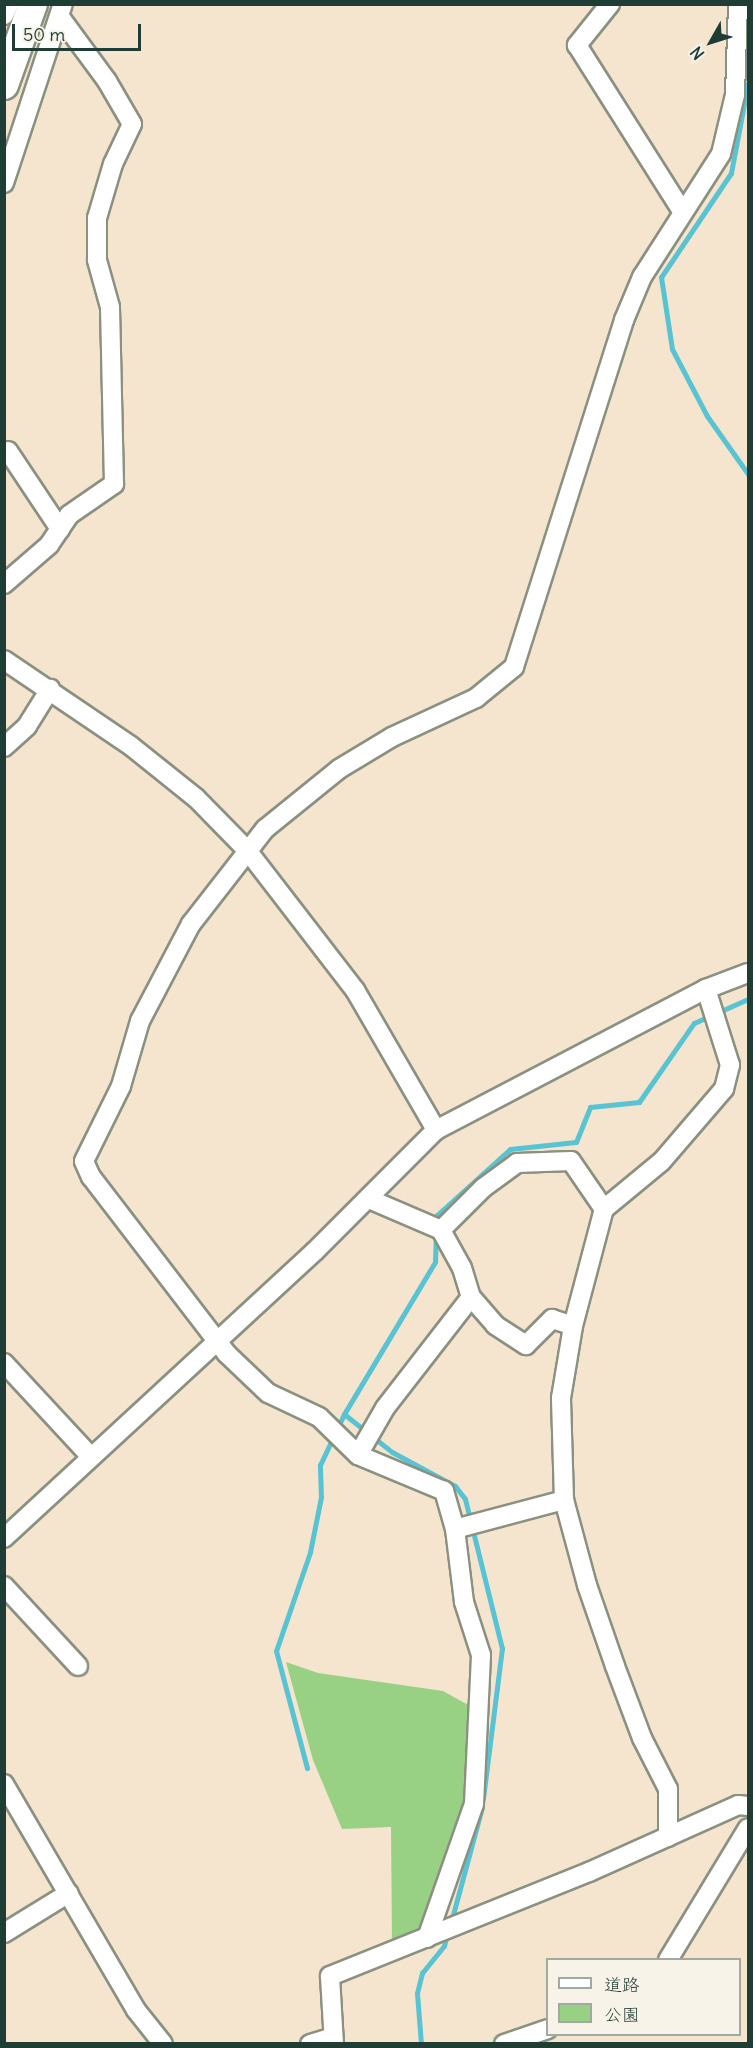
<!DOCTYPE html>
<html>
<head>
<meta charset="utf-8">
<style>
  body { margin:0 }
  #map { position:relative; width:753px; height:2048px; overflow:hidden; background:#f5e5ce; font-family:Delius,"Klee One",sans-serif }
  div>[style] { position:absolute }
  .green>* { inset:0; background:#98d184 }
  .stream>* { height:5px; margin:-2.5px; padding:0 2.5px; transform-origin:2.5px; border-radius:2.5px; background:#58c3d3 }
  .roads { filter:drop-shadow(2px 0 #8a9181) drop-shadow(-2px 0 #8a9181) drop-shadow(0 2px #8a9181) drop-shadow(0 -2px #8a9181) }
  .street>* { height:18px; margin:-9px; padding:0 9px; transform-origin:9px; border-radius:9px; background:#fff }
  .primary>* { height:28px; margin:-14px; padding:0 14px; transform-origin:14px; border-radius:14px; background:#fff }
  span { translate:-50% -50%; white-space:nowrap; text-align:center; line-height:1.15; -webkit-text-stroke:5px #f7f3e8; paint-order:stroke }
  .frame { position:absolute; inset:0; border:6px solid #1f3d34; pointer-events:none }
  .legend { position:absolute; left:546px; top:1958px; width:195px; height:78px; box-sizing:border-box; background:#f7f3e8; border:2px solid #a1aaa0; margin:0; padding:8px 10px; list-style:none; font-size:18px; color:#1f3d34 }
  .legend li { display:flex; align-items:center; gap:12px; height:30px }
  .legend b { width:30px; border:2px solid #a1aaa0 }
  .north { position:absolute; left:681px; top:12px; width:60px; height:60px; -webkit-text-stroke:4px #f7f3e8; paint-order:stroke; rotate:231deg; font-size:16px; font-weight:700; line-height:24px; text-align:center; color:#1f3d34 }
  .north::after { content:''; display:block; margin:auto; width:21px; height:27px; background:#1f3d34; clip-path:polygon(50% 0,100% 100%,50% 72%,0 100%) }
  .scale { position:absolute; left:12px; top:24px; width:129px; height:27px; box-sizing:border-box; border:3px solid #1f3d34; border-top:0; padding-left:8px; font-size:18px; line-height:21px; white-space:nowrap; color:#1f3d34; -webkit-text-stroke:4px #f7f3e8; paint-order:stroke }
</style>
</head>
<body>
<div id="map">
  <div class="green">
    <i style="clip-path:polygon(286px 1662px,318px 1673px,443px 1691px,470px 1706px,466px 1800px,422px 1934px,392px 1944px,391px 1827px,342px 1829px,313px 1760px)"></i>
  </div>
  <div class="stream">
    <i style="left:748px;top:83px;width:92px;rotate:100.7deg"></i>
    <i style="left:731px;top:173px;width:125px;rotate:123.9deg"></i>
    <i style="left:661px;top:277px;width:73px;rotate:81.3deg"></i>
    <i style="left:672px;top:349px;width:76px;rotate:62.4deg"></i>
    <i style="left:707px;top:416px;width:71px;rotate:54.7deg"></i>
    <i style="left:436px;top:1223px;width:8px;rotate:-83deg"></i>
    <i style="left:437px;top:1215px;width:98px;rotate:-42.1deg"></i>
    <i style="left:510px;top:1149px;width:66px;rotate:-6.1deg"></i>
    <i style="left:576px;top:1142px;width:38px;rotate:-68deg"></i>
    <i style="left:590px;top:1107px;width:49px;rotate:-5.8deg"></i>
    <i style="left:639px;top:1102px;width:96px;rotate:-55.2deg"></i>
    <i style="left:694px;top:1023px;width:59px;rotate:-24deg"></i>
    <i style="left:436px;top:1233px;width:29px;rotate:92deg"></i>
    <i style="left:435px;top:1262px;width:177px;rotate:120.9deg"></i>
    <i style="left:344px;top:1414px;width:61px;rotate:38.4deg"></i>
    <i style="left:392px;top:1452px;width:72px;rotate:28.4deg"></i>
    <i style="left:455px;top:1486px;width:16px;rotate:52deg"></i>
    <i style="left:465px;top:1499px;width:154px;rotate:76.1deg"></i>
    <i style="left:502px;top:1648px;width:151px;rotate:97.2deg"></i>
    <i style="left:307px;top:1768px;width:121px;rotate:-104.8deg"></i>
    <i style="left:276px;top:1651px;width:105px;rotate:-71deg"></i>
    <i style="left:310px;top:1552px;width:56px;rotate:-78.7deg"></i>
    <i style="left:321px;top:1497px;width:32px;rotate:-92deg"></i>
    <i style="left:320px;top:1465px;width:56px;rotate:-64.8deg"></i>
    <i style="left:451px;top:1922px;width:119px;rotate:-74.9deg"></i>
    <i style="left:421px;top:2044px;width:51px;rotate:-94.5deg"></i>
    <i style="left:417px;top:1993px;width:21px;rotate:-76deg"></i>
    <i style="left:422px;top:1973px;width:35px;rotate:-51deg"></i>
    <i style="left:444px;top:1946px;width:12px;rotate:-76deg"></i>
  </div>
  <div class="roads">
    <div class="street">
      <i style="left:610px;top:4px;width:53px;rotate:128.8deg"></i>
      <i style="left:577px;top:45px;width:196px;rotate:57.7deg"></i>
      <i style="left:4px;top:15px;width:12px;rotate:-66deg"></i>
      <i style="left:4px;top:183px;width:188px;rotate:-71.8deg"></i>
      <i style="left:8px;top:451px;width:94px;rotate:56.3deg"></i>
      <i style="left:4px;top:584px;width:60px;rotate:-40.9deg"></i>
      <i style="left:49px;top:545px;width:36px;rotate:-56deg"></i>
      <i style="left:69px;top:515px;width:55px;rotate:-34.6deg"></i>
      <i style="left:114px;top:484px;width:177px;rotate:-91.3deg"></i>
      <i style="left:110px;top:307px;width:49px;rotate:-105.5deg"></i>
      <i style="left:97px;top:260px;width:42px;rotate:-90deg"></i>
      <i style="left:97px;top:218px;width:56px;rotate:-73.5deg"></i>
      <i style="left:113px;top:164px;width:44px;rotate:-64.6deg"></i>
      <i style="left:132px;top:124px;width:50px;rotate:-120.2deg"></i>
      <i style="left:107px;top:81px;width:79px;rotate:-126.3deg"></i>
      <i style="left:4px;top:660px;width:153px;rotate:34.1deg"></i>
      <i style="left:131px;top:746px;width:83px;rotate:38.7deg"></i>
      <i style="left:196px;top:798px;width:73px;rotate:45.6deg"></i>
      <i style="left:247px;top:850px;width:177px;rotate:52.4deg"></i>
      <i style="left:355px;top:990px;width:162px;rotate:59.9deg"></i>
      <i style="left:4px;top:747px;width:31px;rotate:-42deg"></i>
      <i style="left:27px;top:726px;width:44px;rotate:-58.1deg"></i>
      <i style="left:369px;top:1199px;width:78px;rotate:23.3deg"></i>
      <i style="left:441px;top:1230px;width:43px;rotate:61.1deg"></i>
      <i style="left:462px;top:1268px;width:30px;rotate:73deg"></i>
      <i style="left:471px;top:1297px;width:37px;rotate:49deg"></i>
      <i style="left:495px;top:1325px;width:37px;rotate:33deg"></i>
      <i style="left:526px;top:1345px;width:37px;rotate:-45deg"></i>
      <i style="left:552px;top:1319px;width:22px;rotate:18deg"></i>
      <i style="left:441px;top:1230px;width:59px;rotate:-45deg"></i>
      <i style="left:483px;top:1188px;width:42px;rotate:-36.3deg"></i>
      <i style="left:517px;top:1163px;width:54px;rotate:-2.1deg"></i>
      <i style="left:571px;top:1161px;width:58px;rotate:55.5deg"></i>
      <i style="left:4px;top:1363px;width:128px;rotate:47.2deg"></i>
      <i style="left:358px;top:1455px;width:54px;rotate:-60.1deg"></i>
      <i style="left:385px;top:1408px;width:140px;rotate:-52.2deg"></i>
      <i style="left:455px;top:1529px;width:113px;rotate:-14.9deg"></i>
      <i style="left:4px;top:1538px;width:423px;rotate:-42.7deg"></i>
      <i style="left:315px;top:1251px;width:171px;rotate:-45deg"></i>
      <i style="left:436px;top:1130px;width:305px;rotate:-27.6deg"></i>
      <i style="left:706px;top:989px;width:45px;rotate:-20.9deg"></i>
      <i style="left:4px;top:1586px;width:109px;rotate:47.2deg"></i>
      <i style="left:4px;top:1784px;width:262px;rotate:59.7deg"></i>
      <i style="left:136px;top:2010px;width:43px;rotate:51.5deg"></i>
      <i style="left:668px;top:1837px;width:48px;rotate:-90deg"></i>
      <i style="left:668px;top:1789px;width:57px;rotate:-117deg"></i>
      <i style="left:642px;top:1738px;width:77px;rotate:-110.6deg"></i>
      <i style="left:615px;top:1666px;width:86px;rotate:-109.1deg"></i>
      <i style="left:587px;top:1585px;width:88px;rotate:-105.1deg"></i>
      <i style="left:564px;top:1500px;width:102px;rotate:-91.7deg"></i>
      <i style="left:561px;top:1398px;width:73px;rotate:-80.5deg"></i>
      <i style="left:573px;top:1326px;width:121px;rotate:-75.2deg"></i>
      <i style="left:604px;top:1209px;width:75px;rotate:-39.6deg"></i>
      <i style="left:662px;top:1161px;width:95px;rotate:-49.3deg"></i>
      <i style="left:724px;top:1089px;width:25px;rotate:-76deg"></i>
      <i style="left:730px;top:1065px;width:80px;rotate:-107.5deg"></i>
      <i style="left:4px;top:1933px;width:76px;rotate:-31.6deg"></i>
      <i style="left:427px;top:1938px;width:142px;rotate:-70.7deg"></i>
      <i style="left:474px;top:1804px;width:149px;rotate:-87.3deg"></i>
      <i style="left:481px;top:1655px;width:56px;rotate:-107.8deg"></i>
      <i style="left:464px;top:1602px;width:74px;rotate:-97deg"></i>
      <i style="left:455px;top:1529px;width:40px;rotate:-106deg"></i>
      <i style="left:444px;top:1491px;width:93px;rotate:-157.3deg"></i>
      <i style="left:358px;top:1455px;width:54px;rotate:-135.7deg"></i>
      <i style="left:319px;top:1417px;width:56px;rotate:-154.8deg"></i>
      <i style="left:268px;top:1393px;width:57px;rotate:-136.4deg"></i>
      <i style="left:227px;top:1354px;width:223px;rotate:-127.5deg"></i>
      <i style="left:91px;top:1177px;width:17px;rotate:-114deg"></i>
      <i style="left:84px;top:1161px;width:84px;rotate:-63.7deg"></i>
      <i style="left:121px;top:1086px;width:68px;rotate:-73.7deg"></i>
      <i style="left:140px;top:1021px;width:110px;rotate:-62.3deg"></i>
      <i style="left:191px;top:924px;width:120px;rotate:-52.1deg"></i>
      <i style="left:265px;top:829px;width:95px;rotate:-39deg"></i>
      <i style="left:339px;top:769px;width:62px;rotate:-31.1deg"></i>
      <i style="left:392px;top:737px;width:93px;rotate:-24.9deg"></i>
      <i style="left:476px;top:698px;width:49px;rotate:-39.2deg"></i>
      <i style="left:514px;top:667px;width:364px;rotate:-72.4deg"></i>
      <i style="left:624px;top:320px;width:47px;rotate:-67.3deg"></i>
      <i style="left:642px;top:277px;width:146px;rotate:-57.3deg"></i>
      <i style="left:721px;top:154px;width:61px;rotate:-76.7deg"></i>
      <i style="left:735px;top:95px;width:91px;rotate:-88.1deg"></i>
      <i style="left:668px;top:1960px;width:154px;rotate:-58.8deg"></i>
      <i style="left:310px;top:2044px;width:24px;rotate:-17deg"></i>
      <i style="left:334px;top:2044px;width:68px;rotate:-93.4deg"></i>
      <i style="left:330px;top:1976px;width:279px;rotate:-21.9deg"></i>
      <i style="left:589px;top:1872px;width:163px;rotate:-24.2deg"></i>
      <i style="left:738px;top:1805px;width:10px;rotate:6deg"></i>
      <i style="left:504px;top:2044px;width:46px;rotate:-18.8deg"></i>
    </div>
    <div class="primary">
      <i style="left:4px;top:85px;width:86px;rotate:-70.3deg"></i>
    </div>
  </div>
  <div class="frame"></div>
  <ul class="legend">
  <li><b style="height:8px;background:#fff"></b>道路</li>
  <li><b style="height:16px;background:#98d184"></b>公園</li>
  </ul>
  <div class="north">N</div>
  <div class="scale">50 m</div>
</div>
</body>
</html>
